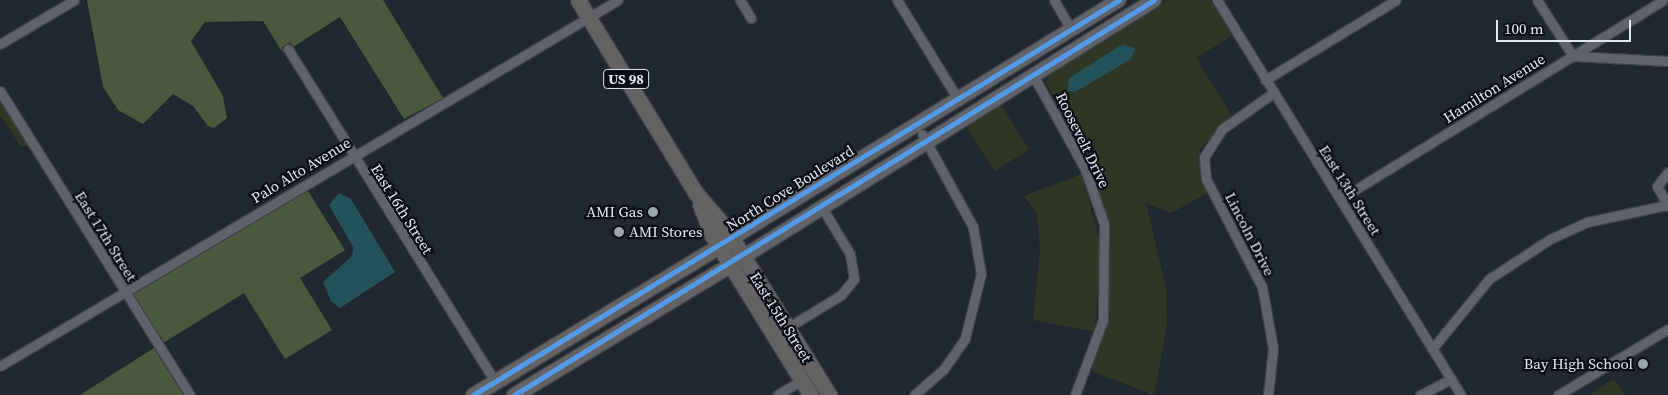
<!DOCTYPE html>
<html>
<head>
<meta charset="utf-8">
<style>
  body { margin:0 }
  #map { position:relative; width:1668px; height:395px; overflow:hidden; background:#21272e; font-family:"Source Serif 4",serif }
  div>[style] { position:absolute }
  .green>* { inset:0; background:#2e3725; transform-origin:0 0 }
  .forest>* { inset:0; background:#4b583d }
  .water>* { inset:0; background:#24525a }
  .roads { filter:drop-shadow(1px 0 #3e434a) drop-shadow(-1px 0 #3e434a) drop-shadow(0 1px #3e434a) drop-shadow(0 -1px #3e434a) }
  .street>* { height:9px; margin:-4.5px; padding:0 4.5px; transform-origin:4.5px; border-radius:4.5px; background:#60646a }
  .secondary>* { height:14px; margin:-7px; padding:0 7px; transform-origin:7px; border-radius:7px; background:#60646a }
  .primary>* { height:15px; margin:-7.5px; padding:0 7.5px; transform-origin:7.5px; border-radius:7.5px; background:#656264 }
  .cycleway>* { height:5px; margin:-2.5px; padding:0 2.5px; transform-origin:2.5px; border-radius:2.5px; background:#5399e6 }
  .dots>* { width:14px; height:14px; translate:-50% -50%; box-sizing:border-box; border:2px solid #0b0f15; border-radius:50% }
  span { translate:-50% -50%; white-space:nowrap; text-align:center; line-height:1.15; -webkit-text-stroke:4.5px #0b0f15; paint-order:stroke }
  .shield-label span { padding:1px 4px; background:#0b0f15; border:1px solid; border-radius:4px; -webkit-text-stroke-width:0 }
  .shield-label { font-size:14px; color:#e0e8f0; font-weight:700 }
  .street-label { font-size:15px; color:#e0e8f0 }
  .poi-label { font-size:15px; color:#e0e8f0 }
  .right { translate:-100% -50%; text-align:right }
  .left { translate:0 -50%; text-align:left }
  .scale { position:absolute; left:1496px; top:20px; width:135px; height:22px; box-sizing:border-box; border:2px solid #e0e8f0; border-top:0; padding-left:6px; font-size:15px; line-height:18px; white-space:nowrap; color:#e0e8f0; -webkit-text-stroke:4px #0b0f15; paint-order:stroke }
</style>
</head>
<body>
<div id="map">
  <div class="green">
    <i style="clip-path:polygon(1168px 0,1211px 0,1233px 35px,1196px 58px,1232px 116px,1200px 149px,1201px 179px,1208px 193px,1171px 213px,1146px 203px,1166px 288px,1167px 325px,1154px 395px,1091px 371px,1108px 320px,1109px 223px,1090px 167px,1046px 82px,1051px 72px)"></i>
    <i style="clip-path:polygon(0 101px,28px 145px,21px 147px,0 115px)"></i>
    <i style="left:1000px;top:103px;width:55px;height:41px;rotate:58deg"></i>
    <i style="clip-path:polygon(1082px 174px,1100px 243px,1095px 332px,1033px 320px,1040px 250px,1037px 214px,1024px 196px)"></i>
    <i style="clip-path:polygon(1614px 379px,1625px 395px,1591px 395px,1599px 388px)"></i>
  </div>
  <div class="forest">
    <i style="clip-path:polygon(87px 0,383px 0,443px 98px,404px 119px,340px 17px,293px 47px,290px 42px,282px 47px,283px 53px,263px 21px,205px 22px,191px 41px,223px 96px,227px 118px,214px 128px,208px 126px,193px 106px,173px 94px,143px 124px,118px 110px,103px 87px)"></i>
    <i style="clip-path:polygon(306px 188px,345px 250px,300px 278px,332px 330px,285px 359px,244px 293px,163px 343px,132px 294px)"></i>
    <i style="clip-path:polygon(154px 348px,183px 395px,80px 395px)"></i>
  </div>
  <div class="water">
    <i style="clip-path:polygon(1123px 44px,1135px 49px,1131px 59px,1075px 92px,1068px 91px,1069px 78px)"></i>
    <i style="clip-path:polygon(339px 193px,351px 199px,395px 272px,340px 308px,331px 301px,323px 282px,352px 256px,353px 247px,329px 205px)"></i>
  </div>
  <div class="roads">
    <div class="street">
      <i style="left:740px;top:0;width:21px;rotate:59deg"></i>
      <i style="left:897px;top:0;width:116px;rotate:58.4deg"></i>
      <i style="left:1054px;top:0;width:34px;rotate:60deg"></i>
      <i style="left:1217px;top:0;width:464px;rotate:58.3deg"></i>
      <i style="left:1537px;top:0;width:67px;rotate:57.3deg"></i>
      <i style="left:1573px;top:56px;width:95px;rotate:3deg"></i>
      <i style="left:0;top:44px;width:86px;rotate:-30.7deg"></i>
      <i style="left:288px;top:49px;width:392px;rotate:58.1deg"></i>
      <i style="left:1033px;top:75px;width:107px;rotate:61deg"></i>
      <i style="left:1085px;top:169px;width:58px;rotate:70.9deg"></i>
      <i style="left:1104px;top:224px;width:96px;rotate:90.6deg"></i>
      <i style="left:1103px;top:320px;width:80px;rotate:110.5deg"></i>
      <i style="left:1265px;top:80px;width:153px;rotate:-31.4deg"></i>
      <i style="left:0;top:91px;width:358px;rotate:58deg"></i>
      <i style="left:1668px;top:172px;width:18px;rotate:128deg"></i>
      <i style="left:1657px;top:186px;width:23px;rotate:61deg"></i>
      <i style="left:1340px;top:199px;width:379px;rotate:-31.6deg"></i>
      <i style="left:787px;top:328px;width:63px;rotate:-31.4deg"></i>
      <i style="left:841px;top:295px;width:21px;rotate:-51deg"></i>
      <i style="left:854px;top:279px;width:25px;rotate:-99deg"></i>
      <i style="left:850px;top:254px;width:56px;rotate:-121.1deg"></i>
      <i style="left:1432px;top:349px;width:90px;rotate:-50.8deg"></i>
      <i style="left:1489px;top:279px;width:73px;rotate:-33.3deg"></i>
      <i style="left:1550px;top:239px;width:41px;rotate:-24.7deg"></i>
      <i style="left:1587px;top:222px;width:82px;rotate:-12deg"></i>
      <i style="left:0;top:366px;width:718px;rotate:-30.64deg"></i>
      <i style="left:777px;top:395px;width:29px;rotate:-31deg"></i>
      <i style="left:914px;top:395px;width:38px;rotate:-41deg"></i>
      <i style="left:943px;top:370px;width:39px;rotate:-55deg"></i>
      <i style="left:965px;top:338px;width:66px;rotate:-76deg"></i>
      <i style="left:981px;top:274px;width:48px;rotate:-99.7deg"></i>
      <i style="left:973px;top:227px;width:106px;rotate:-118.7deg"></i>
      <i style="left:1268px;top:395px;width:47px;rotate:-83.9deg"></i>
      <i style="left:1273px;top:348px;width:62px;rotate:-100.2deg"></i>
      <i style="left:1262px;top:287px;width:122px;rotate:-117.4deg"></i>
      <i style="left:1206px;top:179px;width:22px;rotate:-95deg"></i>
      <i style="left:1204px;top:157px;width:33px;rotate:-57deg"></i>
      <i style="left:1222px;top:129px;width:62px;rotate:-35.2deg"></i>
      <i style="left:1420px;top:395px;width:35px;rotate:-27deg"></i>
      <i style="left:1558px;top:395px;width:128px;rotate:-31deg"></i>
    </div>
    <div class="secondary">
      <i style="left:732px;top:238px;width:454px;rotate:-31.6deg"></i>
      <i style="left:743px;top:257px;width:485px;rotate:-32deg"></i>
    </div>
    <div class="primary">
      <i style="left:578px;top:0;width:225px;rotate:58.6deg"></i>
      <i style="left:695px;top:192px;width:46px;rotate:49.4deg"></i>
      <i style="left:725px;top:227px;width:198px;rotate:58.2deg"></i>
      <i style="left:700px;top:204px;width:33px;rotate:69deg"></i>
      <i style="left:712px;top:235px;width:188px;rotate:58.3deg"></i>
      <i style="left:473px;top:395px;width:303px;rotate:-31.2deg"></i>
      <i style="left:514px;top:395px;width:267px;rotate:-31.1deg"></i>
    </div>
  </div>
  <div class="cycleway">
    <i style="left:473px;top:395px;width:757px;rotate:-31.44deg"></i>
    <i style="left:514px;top:395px;width:752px;rotate:-31.68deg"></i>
  </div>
  <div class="dots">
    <i style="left:653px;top:212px;background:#9da4ac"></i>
    <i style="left:619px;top:232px;background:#9da4ac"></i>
    <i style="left:1643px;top:364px;background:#9da4ac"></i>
  </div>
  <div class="shield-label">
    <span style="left:626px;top:79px">US 98</span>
  </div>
  <div class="street-label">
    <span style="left:1494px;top:88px;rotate:-32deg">Hamilton Avenue</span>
    <span style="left:1083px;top:140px;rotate:64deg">Roosevelt Drive</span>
    <span style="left:301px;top:170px;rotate:-31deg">Palo Alto Avenue</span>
    <span style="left:790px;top:188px;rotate:-32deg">North Cove Boulevard</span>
    <span style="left:1350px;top:190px;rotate:58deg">East 13th Street</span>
    <span style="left:402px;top:209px;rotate:58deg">East 16th Street</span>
    <span style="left:1250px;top:234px;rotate:63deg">Lincoln Drive</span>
    <span style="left:106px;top:236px;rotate:58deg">East 17th Street</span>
    <span style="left:781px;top:317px;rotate:58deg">East 15th Street</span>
  </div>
  <div class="poi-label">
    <span class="right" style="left:643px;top:212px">AMI Gas</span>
    <span class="left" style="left:629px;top:232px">AMI Stores</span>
    <span class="right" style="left:1633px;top:364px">Bay High School</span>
  </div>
  <div class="scale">100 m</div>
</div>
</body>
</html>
